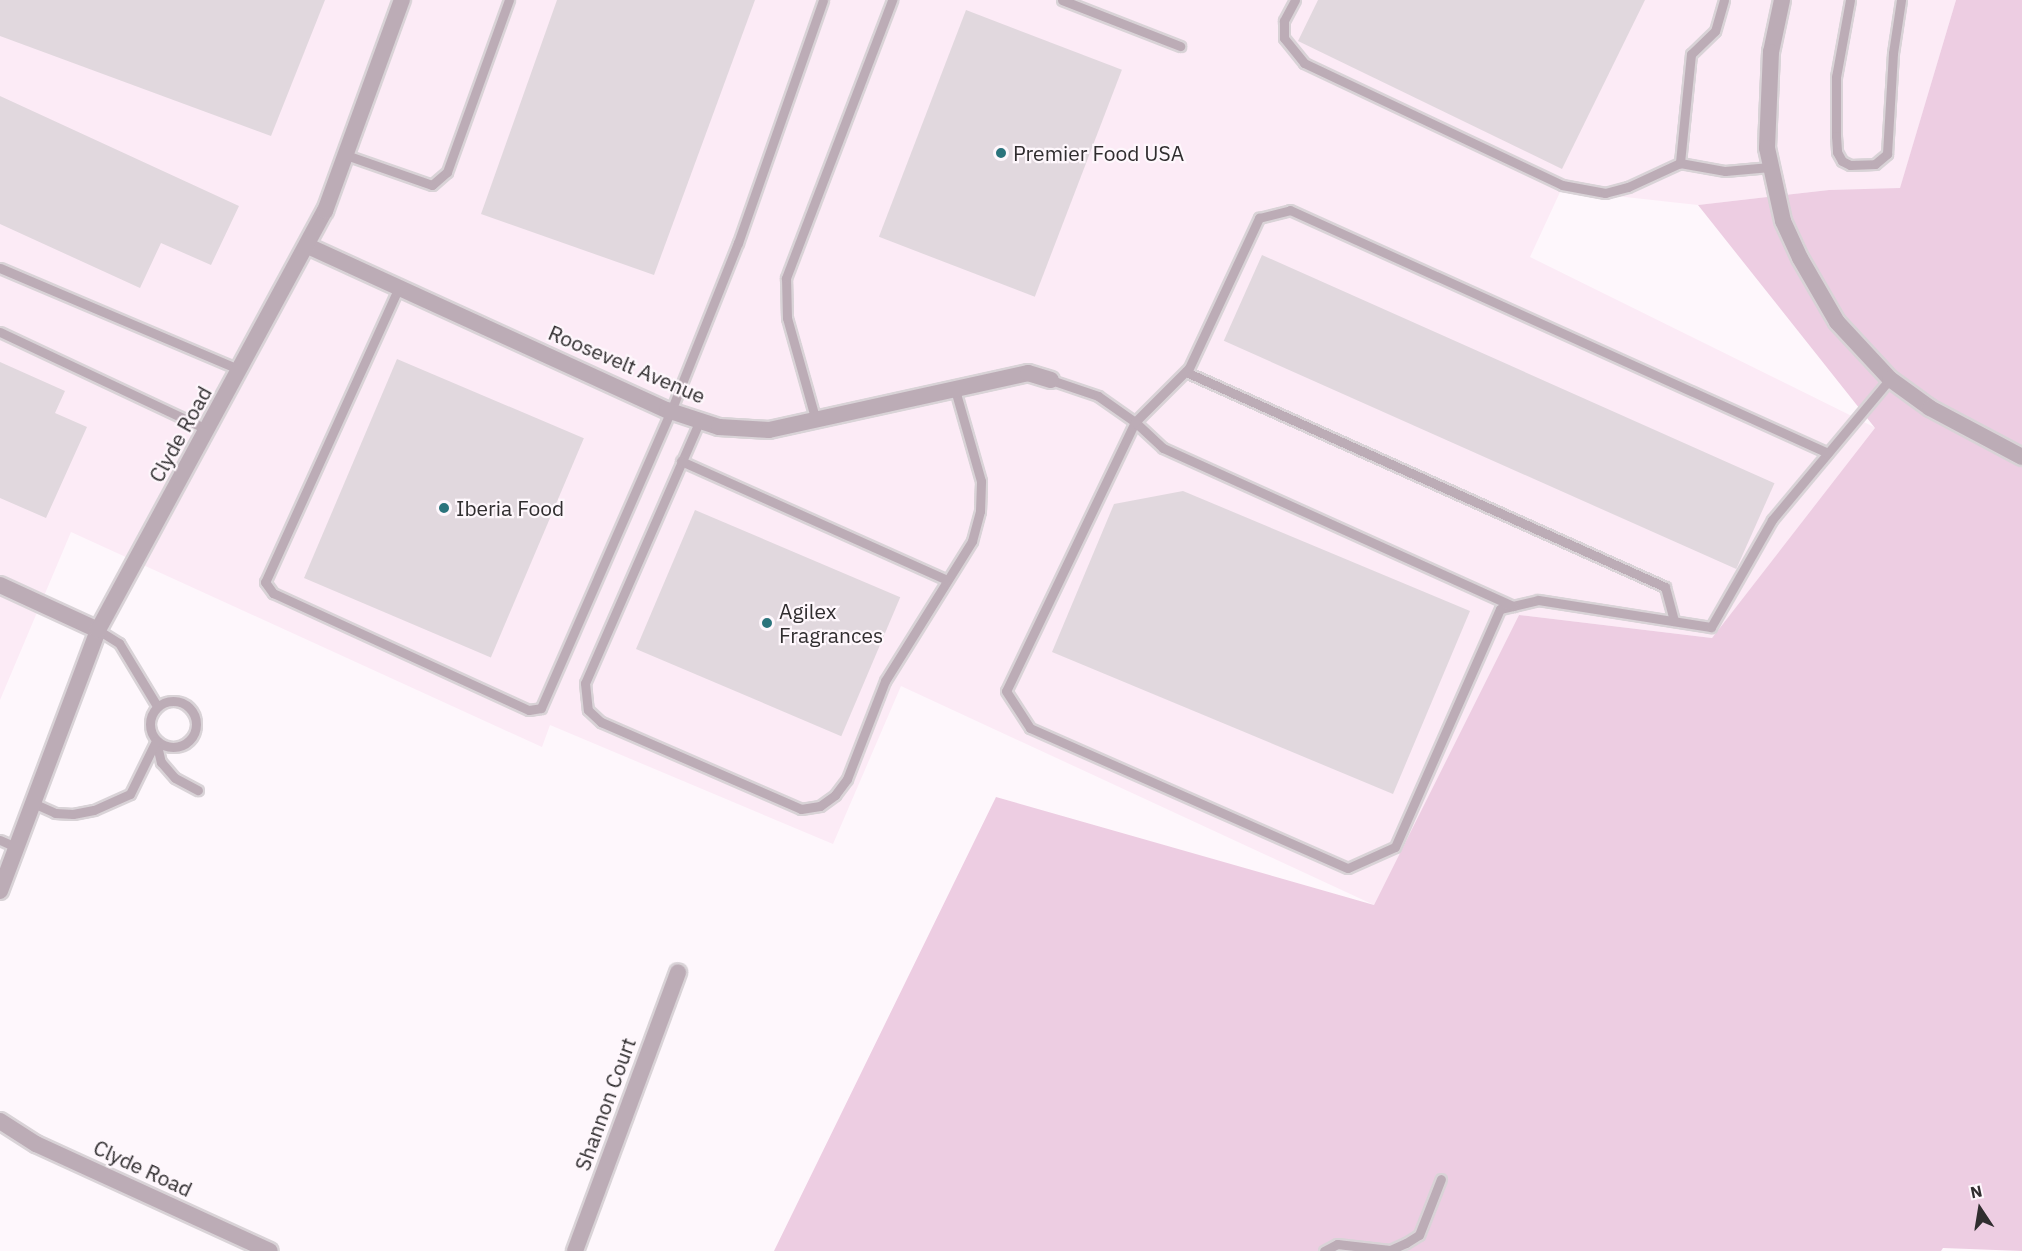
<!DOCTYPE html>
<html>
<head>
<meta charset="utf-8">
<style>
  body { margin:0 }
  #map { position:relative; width:2022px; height:1251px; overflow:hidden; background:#fef7fc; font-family:"IBM Plex Sans",sans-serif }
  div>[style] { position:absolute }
  .built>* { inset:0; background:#fcebf6 }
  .green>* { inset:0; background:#edcde2 }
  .building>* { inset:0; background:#e1d8de; transform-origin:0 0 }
  .roads { filter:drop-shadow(2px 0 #d9d3d7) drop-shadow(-2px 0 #d9d3d7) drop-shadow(0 2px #d9d3d7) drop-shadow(0 -2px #d9d3d7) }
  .service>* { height:9px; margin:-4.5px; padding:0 4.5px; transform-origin:4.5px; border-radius:4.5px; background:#bcacb6 }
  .service>.ring { margin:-4.5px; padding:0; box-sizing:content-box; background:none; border:9px solid #bcacb6; border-radius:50% }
  .minor>* { height:16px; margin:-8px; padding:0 8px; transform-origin:8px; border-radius:8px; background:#bcacb6 }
  .tertiary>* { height:16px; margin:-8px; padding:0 8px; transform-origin:8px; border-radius:8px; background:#bcacb6 }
  .dots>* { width:16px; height:16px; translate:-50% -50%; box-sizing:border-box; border:3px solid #fef7fc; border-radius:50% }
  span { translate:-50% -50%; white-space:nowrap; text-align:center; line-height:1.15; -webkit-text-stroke:4.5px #fef7fc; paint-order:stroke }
  .poi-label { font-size:21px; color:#302d2f }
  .left { translate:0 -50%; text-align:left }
  .street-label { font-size:21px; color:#302d2f }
  .north { position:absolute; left:1950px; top:1179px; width:60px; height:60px; -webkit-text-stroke:4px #fef7fc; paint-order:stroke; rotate:348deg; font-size:16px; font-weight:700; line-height:24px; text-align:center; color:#302d2f }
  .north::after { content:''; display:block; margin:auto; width:21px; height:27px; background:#302d2f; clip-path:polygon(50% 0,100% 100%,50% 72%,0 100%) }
</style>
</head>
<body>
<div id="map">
  <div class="built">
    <i style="clip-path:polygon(0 0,1956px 0,1900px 189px,1829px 190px,1698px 205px,1561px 190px,1530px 257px,1876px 428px,1712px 638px,1519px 615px,1374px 905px,901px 686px,833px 844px,550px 725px,542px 747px,71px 532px,0 700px)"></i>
  </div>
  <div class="green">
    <i style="clip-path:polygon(1956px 0,2022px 0,2022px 1251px,1943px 1248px,1941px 1251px,774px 1251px,996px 797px,1374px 905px,1519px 615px,1712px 638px,1875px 428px,1698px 205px,1829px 190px,1900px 188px)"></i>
  </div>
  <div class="building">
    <i style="clip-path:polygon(0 0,325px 0,271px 136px,0 36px)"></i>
    <i style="clip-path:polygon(557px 0,755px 0,654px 275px,481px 214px)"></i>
    <i style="clip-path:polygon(1318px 0,1645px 0,1562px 169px,1298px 41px)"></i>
    <i style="left:966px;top:10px;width:167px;height:243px;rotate:21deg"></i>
    <i style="clip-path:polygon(0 96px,239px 206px,211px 265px,161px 243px,140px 288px,0 224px)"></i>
    <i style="left:1262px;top:255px;width:561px;height:94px;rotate:24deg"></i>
    <i style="left:397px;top:359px;width:203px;height:238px;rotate:23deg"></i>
    <i style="clip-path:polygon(0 362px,65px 391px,55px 413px,87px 427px,46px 518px,0 498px)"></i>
    <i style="clip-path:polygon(1183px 491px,1470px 611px,1393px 794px,1052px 652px,1114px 504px)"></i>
    <i style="left:695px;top:510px;width:223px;height:151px;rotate:23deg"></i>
  </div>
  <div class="roads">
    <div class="service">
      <i style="left:1062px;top:0;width:127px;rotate:21.3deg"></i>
      <i style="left:1295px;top:0;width:24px;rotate:118deg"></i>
      <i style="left:1284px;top:21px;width:17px;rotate:90deg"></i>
      <i style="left:1284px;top:38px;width:32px;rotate:51deg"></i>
      <i style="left:1304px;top:63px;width:285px;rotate:25.3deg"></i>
      <i style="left:1562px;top:185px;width:44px;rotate:10.5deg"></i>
      <i style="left:1605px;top:193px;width:24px;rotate:-15deg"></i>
      <i style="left:1628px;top:187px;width:57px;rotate:-24.8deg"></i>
      <i style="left:1724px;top:0;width:32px;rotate:106deg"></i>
      <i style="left:1715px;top:31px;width:33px;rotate:136deg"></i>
      <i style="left:1691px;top:54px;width:110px;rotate:95.8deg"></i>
      <i style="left:1680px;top:163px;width:46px;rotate:10.1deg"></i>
      <i style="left:1725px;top:171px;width:45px;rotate:-5.1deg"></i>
      <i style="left:1850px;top:0;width:78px;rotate:100.3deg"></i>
      <i style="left:1836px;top:77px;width:59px;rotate:90deg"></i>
      <i style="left:1836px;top:136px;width:16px;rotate:86deg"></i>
      <i style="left:1837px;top:152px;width:10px;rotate:61deg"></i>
      <i style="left:1842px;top:161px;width:9px;rotate:27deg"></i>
      <i style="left:1850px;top:165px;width:25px;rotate:-2deg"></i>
      <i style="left:1875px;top:164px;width:16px;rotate:-40deg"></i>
      <i style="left:1887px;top:154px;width:101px;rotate:-86.6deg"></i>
      <i style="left:1893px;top:53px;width:54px;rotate:-81.4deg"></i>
      <i style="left:346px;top:155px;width:91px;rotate:19.2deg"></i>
      <i style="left:432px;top:185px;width:20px;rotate:-41deg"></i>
      <i style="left:447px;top:172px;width:183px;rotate:-70.2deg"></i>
      <i style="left:0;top:268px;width:261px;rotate:23deg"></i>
      <i style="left:399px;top:287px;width:324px;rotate:114.4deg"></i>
      <i style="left:265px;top:582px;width:14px;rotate:54deg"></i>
      <i style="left:273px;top:593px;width:281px;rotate:24.6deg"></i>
      <i style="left:529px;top:710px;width:12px;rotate:-9deg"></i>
      <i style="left:541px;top:708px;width:324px;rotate:-66.4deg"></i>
      <i style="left:671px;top:411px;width:181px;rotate:-68.3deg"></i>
      <i style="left:738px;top:243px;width:257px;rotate:-70.7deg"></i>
      <i style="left:0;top:332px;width:230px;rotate:25.2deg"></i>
      <i style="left:1186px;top:372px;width:525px;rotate:24.17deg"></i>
      <i style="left:1665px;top:587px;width:35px;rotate:75deg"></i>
      <i style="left:1051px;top:380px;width:50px;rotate:18.8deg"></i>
      <i style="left:1098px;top:396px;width:45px;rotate:35.1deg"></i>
      <i style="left:1135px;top:422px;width:298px;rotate:115.6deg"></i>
      <i style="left:1006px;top:691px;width:44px;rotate:57deg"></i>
      <i style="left:1030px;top:728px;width:347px;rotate:23.8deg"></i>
      <i style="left:1348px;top:868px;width:51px;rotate:-24.1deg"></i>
      <i style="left:1395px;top:847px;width:260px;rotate:-66.2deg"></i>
      <i style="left:1500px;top:609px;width:39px;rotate:-13deg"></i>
      <i style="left:1538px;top:600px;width:175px;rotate:8.9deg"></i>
      <i style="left:1711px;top:627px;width:123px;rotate:-60.3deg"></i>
      <i style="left:1772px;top:520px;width:184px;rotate:-50.1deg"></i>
      <i style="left:700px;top:420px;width:287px;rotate:113.6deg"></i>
      <i style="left:585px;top:683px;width:27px;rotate:84deg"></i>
      <i style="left:588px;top:710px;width:18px;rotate:43deg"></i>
      <i style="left:601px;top:722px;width:218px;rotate:23.5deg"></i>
      <i style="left:801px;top:809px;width:19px;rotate:-9deg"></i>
      <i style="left:820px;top:806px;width:19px;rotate:-36deg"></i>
      <i style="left:835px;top:795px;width:20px;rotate:-53deg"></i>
      <i style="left:847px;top:779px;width:105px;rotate:-68.8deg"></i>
      <i style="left:885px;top:681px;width:165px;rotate:-58.1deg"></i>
      <i style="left:972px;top:541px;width:31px;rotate:-75deg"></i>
      <i style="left:980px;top:511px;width:30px;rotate:-88deg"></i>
      <i style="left:981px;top:481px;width:95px;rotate:-105.9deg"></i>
      <i style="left:816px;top:421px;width:107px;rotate:-105.7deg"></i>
      <i style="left:787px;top:318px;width:40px;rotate:-91.4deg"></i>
      <i style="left:786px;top:278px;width:298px;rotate:-69.1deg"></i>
      <i style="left:681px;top:461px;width:291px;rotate:24.1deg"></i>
      <i style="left:1513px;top:606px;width:384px;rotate:-155.7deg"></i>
      <i style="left:1163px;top:448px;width:38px;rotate:-137deg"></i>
      <i style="left:1135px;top:422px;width:76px;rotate:-45deg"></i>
      <i style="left:1189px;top:368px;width:166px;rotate:-65deg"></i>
      <i style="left:1259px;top:218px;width:32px;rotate:-14deg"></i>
      <i style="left:1290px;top:210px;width:590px;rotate:24.31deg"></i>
      <i style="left:98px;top:630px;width:25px;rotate:32deg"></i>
      <i style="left:119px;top:643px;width:74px;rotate:58.9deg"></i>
      <i class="ring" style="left:150px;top:701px;width:37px;height:37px"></i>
      <i style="left:156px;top:741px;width:22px;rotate:77deg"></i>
      <i style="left:161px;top:762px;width:21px;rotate:49deg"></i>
      <i style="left:175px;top:778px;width:26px;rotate:28deg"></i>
      <i style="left:33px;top:803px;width:24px;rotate:24deg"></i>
      <i style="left:55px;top:813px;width:18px;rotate:3deg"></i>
      <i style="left:73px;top:814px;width:21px;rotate:-11deg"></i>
      <i style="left:94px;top:810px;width:39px;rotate:-24deg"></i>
      <i style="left:130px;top:794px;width:59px;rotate:-63.9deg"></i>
      <i style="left:0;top:840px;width:17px;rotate:24deg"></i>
      <i style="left:1324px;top:1251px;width:15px;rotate:-28deg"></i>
      <i style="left:1337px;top:1244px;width:53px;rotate:6.5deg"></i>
      <i style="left:1390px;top:1250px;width:17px;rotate:-24deg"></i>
      <i style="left:1406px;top:1243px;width:15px;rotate:-32deg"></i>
      <i style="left:1419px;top:1235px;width:60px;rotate:-68.6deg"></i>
    </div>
    <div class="minor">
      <i style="left:308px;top:246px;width:395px;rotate:24.6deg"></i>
      <i style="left:667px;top:410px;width:55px;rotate:18.1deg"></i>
      <i style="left:719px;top:427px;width:50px;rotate:3.4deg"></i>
      <i style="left:769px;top:430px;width:265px;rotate:-12.4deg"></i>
      <i style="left:1028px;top:373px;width:24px;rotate:17deg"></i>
      <i style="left:0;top:585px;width:108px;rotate:24.7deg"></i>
      <i style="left:575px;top:1251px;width:297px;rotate:-69.7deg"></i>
    </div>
    <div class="tertiary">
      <i style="left:1782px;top:0;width:53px;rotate:101.9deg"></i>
      <i style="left:1771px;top:52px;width:96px;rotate:92.4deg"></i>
      <i style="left:1767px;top:148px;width:75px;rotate:77.6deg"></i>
      <i style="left:1783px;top:221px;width:41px;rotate:65.3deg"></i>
      <i style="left:1800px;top:258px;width:74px;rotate:60deg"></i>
      <i style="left:1837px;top:322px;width:78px;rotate:47.1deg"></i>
      <i style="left:1890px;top:379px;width:49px;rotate:35.9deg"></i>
      <i style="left:1930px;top:408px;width:104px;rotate:28deg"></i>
      <i style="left:0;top:891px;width:279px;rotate:-69.4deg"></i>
      <i style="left:98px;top:630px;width:477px;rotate:-61.6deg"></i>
      <i style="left:325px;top:211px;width:225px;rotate:-70deg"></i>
      <i style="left:0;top:1121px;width:43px;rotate:32.6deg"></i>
      <i style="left:36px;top:1144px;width:257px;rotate:24.6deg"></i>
    </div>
  </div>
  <div class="dots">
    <i style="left:1001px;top:153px;background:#2b747c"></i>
    <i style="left:444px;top:508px;background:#2b747c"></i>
    <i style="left:767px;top:623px;background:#2b747c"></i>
  </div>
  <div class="poi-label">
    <span class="left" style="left:1013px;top:153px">Premier Food USA</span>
    <span class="left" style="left:456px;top:508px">Iberia Food</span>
    <span class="left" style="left:779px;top:623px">Agilex<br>Fragrances</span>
  </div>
  <div class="street-label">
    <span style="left:627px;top:364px;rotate:23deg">Roosevelt Avenue</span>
    <span style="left:180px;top:434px;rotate:-61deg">Clyde Road</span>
    <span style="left:605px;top:1104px;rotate:-70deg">Shannon Court</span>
    <span style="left:143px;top:1168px;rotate:25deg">Clyde Road</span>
  </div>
  <div class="north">N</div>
</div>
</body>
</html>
